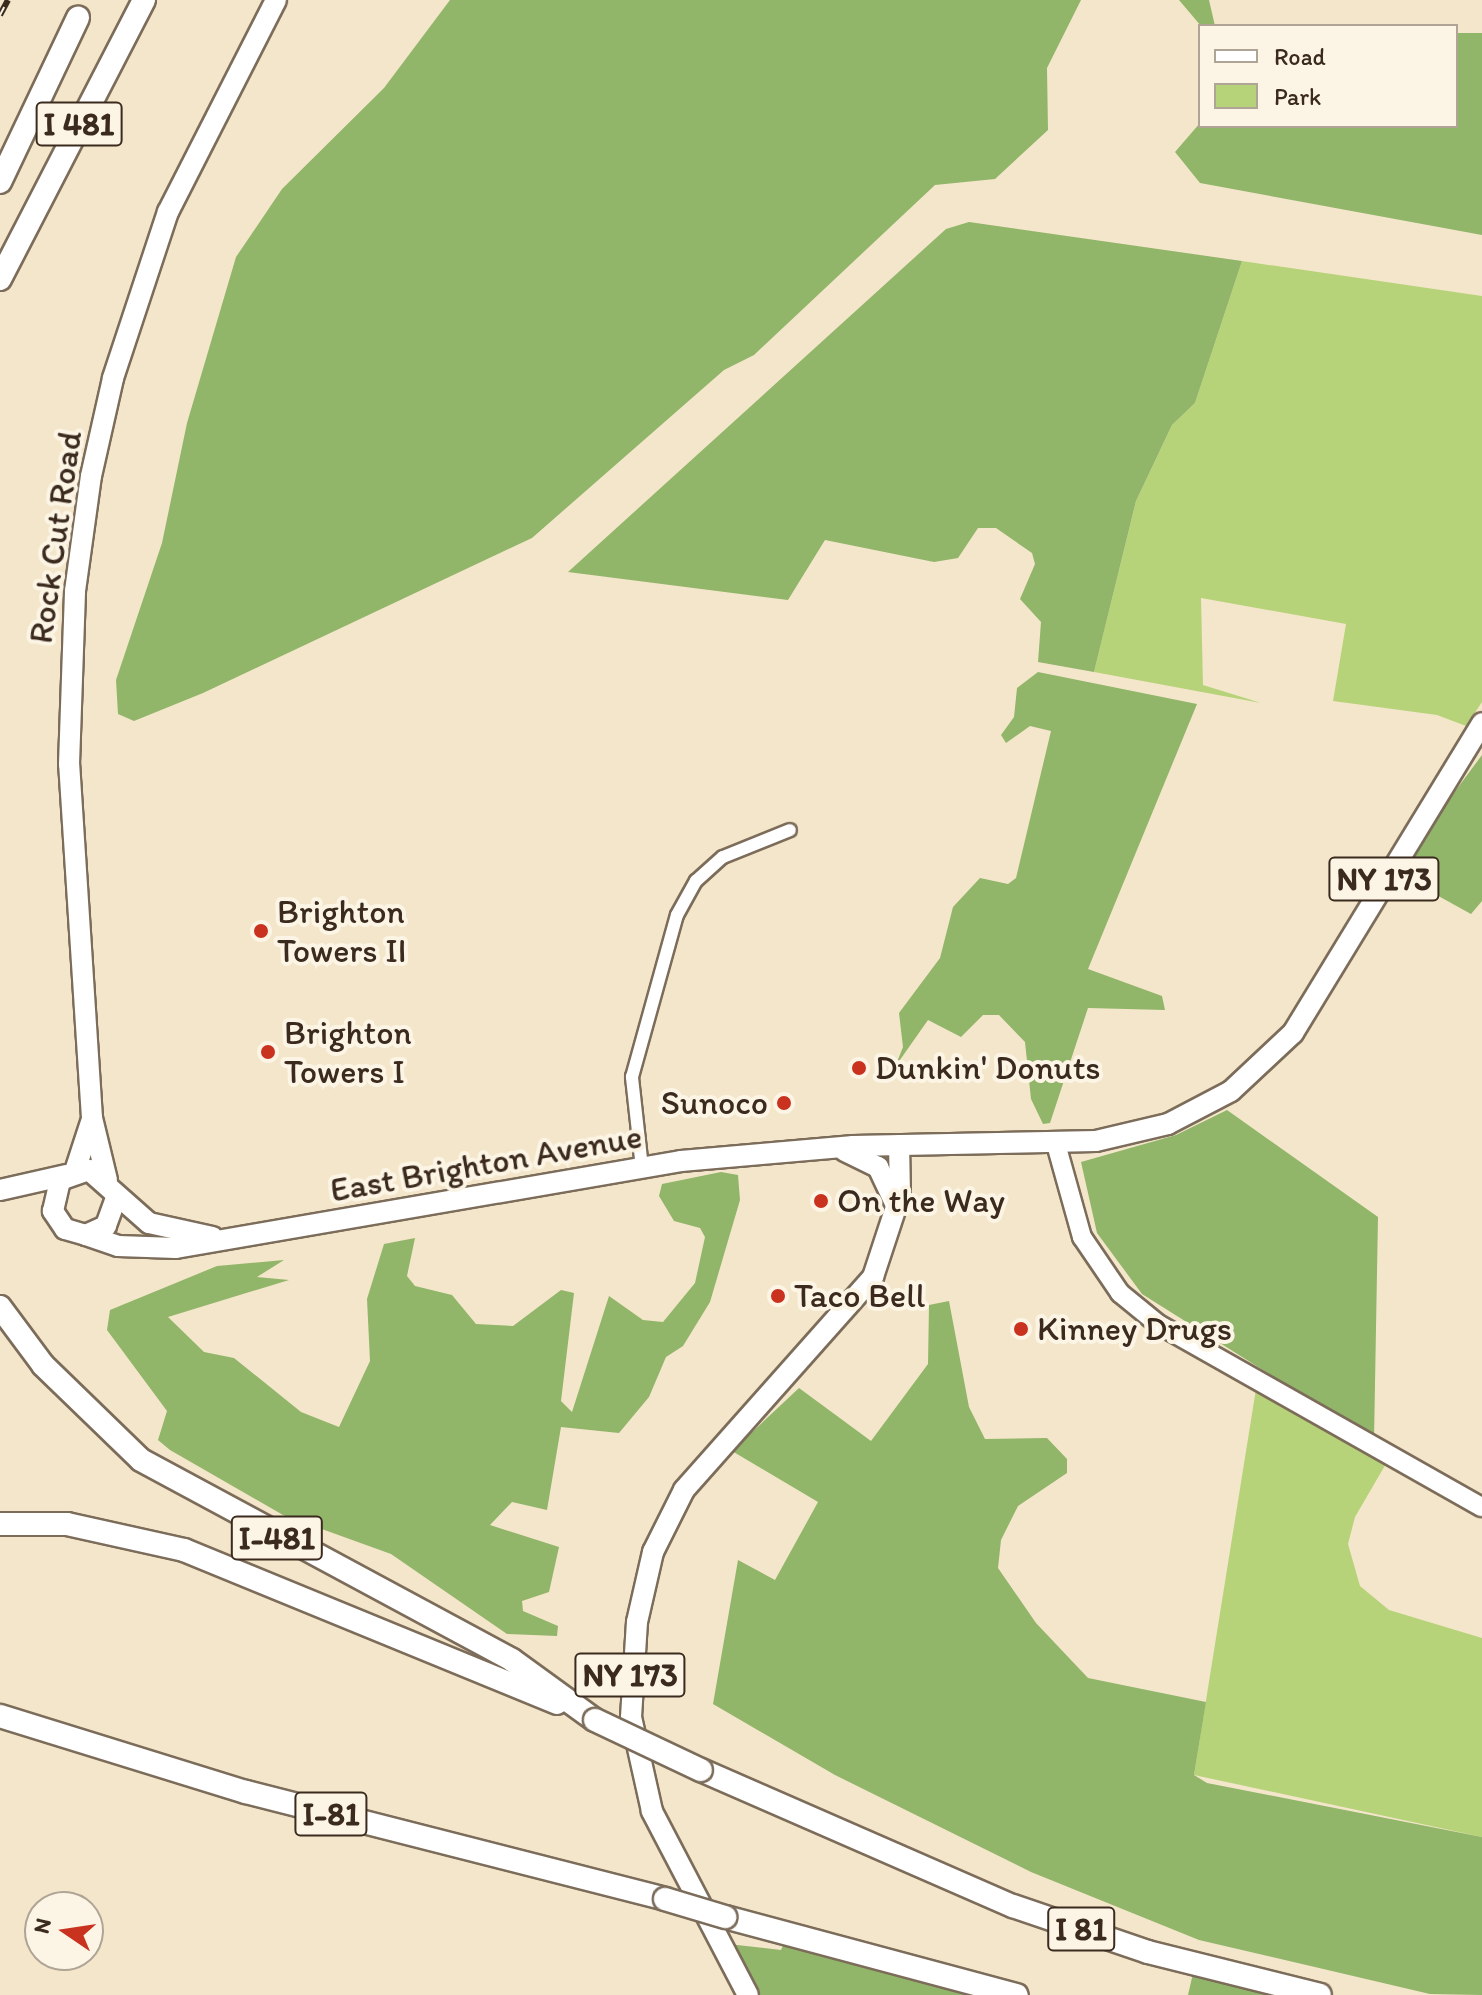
<!DOCTYPE html>
<html>
<head>
<meta charset="utf-8">
<style>
  body { margin:0 }
  #map { position:relative; width:1482px; height:1995px; overflow:hidden; background:#f4e6ca; font-family:Itim,sans-serif }
  div>[style] { position:absolute }
  .green>* { inset:0; background:#b7d379 }
  .forest>* { inset:0; background:#91b569 }
  .roads { filter:drop-shadow(2px 0 #7c6c5a) drop-shadow(-2px 0 #7c6c5a) drop-shadow(0 2px #7c6c5a) drop-shadow(0 -2px #7c6c5a) }
  .street>* { height:12px; margin:-6px; padding:0 6px; transform-origin:6px; border-radius:6px; background:#fff }
  .secondary>* { height:18px; margin:-9px; padding:0 9px; transform-origin:9px; border-radius:9px; background:#fff }
  .primary>* { height:20px; margin:-10px; padding:0 10px; transform-origin:10px; border-radius:10px; background:#fff }
  .highway>* { height:22px; margin:-11px; padding:0 11px; transform-origin:11px; border-radius:11px; background:#fff }
  .rail>* { height:6px; margin-top:-3px; transform-origin:0; background:repeating-linear-gradient(90deg,#fcf5e5 0 9px,#3b2a1e 0 18px); box-sizing:border-box; border-block:2px solid #3b2a1e }
  .bridges { filter:drop-shadow(2px 0 #7c6c5a) drop-shadow(-2px 0 #7c6c5a) drop-shadow(0 2px #7c6c5a) drop-shadow(0 -2px #7c6c5a) }
  .highway-bridge>* { height:22px; margin:-11px; padding:0 11px; transform-origin:11px; border-radius:11px; background:#fff }
  .dots>* { width:22px; height:22px; translate:-50% -50%; box-sizing:border-box; border:4px solid #fcf5e5; border-radius:50% }
  span { translate:-50% -50%; white-space:nowrap; text-align:center; line-height:1.15; -webkit-text-stroke:8px #fcf5e5; paint-order:stroke }
  .shield-label span { padding:2px 6px; background:#fcf5e5; border:2px solid; border-radius:6px; -webkit-text-stroke-width:0 }
  .shield-label { font-size:32px; color:#3b2a1e; font-weight:700 }
  .street-label { font-size:34px; color:#3b2a1e }
  .poi-label { font-size:34px; color:#3b2a1e }
  .left { translate:0 -50%; text-align:left }
  .right { translate:-100% -50%; text-align:right }
  .legend { position:absolute; left:1198px; top:24px; width:260px; height:104px; box-sizing:border-box; background:#fcf5e5; border:2px solid #afa495; margin:0; padding:10px 14px; list-style:none; font-size:24px; color:#3b2a1e }
  .legend li { display:flex; align-items:center; gap:16px; height:40px }
  .legend b { width:40px; border:2px solid #afa495 }
  .north { position:absolute; left:24px; top:1891px; width:80px; height:80px; box-sizing:border-box; background:#fcf5e5; border:2px solid #afa495; border-radius:50%; rotate:283deg; font-size:22px; font-weight:700; line-height:32px; text-align:center; color:#3b2a1e }
  .north::after { content:''; display:block; margin:auto; width:28px; height:36px; background:#c8321e; clip-path:polygon(50% 0,100% 100%,50% 72%,0 100%) }
</style>
</head>
<body>
<div id="map">
  <div class="green">
    <i style="clip-path:polygon(1242px 261px,1482px 296px,1482px 702px,1466px 726px,1437px 715px,1333px 701px,1346px 624px,1201px 598px,1203px 685px,1261px 703px,1094px 672px,1136px 501px,1172px 425px,1195px 403px)"></i>
    <i style="clip-path:polygon(1256px 1389px,1387px 1462px,1355px 1517px,1348px 1544px,1360px 1586px,1389px 1610px,1482px 1638px,1482px 1837px,1194px 1775px)"></i>
  </div>
  <div class="forest">
    <i style="clip-path:polygon(450px 0,1081px 0,1047px 68px,1048px 130px,995px 179px,935px 185px,754px 355px,724px 370px,532px 538px,203px 693px,134px 721px,118px 714px,116px 680px,162px 543px,187px 423px,236px 257px,282px 189px,384px 88px)"></i>
    <i style="clip-path:polygon(1179px 0,1209px 0,1215px 26px,1201px 26px)"></i>
    <i style="clip-path:polygon(1456px 33px,1482px 33px,1482px 235px,1200px 183px,1175px 152px,1200px 123px,1456px 126px)"></i>
    <i style="clip-path:polygon(969px 222px,1242px 261px,1195px 403px,1172px 425px,1136px 501px,1094px 672px,1038px 662px,1041px 622px,1020px 599px,1035px 564px,1032px 553px,996px 528px,978px 528px,958px 558px,934px 562px,825px 540px,788px 600px,568px 572px,946px 229px)"></i>
    <i style="clip-path:polygon(1038px 672px,1197px 704px,1088px 969px,1162px 996px,1165px 1010px,1088px 1008px,1050px 1123px,1043px 1124px,1031px 1099px,1025px 1042px,999px 1015px,983px 1015px,961px 1037px,928px 1020px,895px 1067px,903px 1047px,899px 1013px,940px 958px,953px 907px,980px 878px,1008px 884px,1016px 878px,1051px 731px,1030px 726px,1006px 743px,1001px 735px,1014px 717px,1017px 688px)"></i>
    <i style="clip-path:polygon(1482px 755px,1482px 901px,1471px 914px,1395px 872px)"></i>
    <i style="clip-path:polygon(1227px 1110px,1378px 1217px,1374px 1440px,1142px 1294px,1097px 1233px,1081px 1162px,1176px 1135px)"></i>
    <i style="clip-path:polygon(721px 1172px,738px 1175px,740px 1200px,710px 1302px,683px 1346px,666px 1357px,649px 1397px,619px 1433px,561px 1427px,547px 1510px,512px 1502px,490px 1525px,559px 1547px,549px 1592px,522px 1601px,523px 1611px,558px 1626px,557px 1636px,507px 1634px,391px 1554px,283px 1515px,170px 1450px,158px 1440px,167px 1411px,107px 1330px,110px 1310px,217px 1266px,284px 1260px,257px 1277px,289px 1280px,168px 1317px,204px 1352px,234px 1358px,301px 1412px,339px 1427px,370px 1361px,367px 1299px,384px 1244px,415px 1238px,407px 1276px,415px 1286px,452px 1295px,476px 1324px,513px 1326px,561px 1290px,574px 1293px,561px 1401px,572px 1412px,609px 1296px,643px 1320px,663px 1322px,695px 1283px,705px 1237px,700px 1228px,674px 1221px,659px 1196px,662px 1184px)"></i>
    <i style="clip-path:polygon(949px 1301px,969px 1407px,985px 1439px,1047px 1438px,1067px 1459px,1067px 1473px,1018px 1506px,1001px 1540px,998px 1568px,1036px 1623px,1088px 1678px,1206px 1702px,1194px 1775px,1207px 1783px,1482px 1837px,1482px 1995px,1430px 1994px,1199px 1940px,1031px 1872px,835px 1775px,713px 1704px,738px 1560px,775px 1580px,818px 1502px,732px 1451px,799px 1388px,871px 1441px,928px 1364px,929px 1305px)"></i>
    <i style="clip-path:polygon(786px 1939px,966px 1995px,757px 1995px,728px 1944px,781px 1950px)"></i>
    <i style="clip-path:polygon(1194px 1969px,1290px 1995px,1188px 1995px)"></i>
  </div>
  <div class="roads">
    <div class="street">
      <i style="left:642px;top:1168px;width:92px;rotate:-96.3deg"></i>
      <i style="left:632px;top:1077px;width:168px;rotate:-74.5deg"></i>
      <i style="left:677px;top:915px;width:39px;rotate:-61deg"></i>
      <i style="left:696px;top:881px;width:36px;rotate:-42deg"></i>
      <i style="left:723px;top:857px;width:72px;rotate:-21.9deg"></i>
    </div>
    <div class="secondary">
      <i style="left:1056px;top:1144px;width:97px;rotate:74.4deg"></i>
      <i style="left:1082px;top:1237px;width:68px;rotate:55.8deg"></i>
      <i style="left:1120px;top:1293px;width:49px;rotate:39.2deg"></i>
      <i style="left:1158px;top:1324px;width:372px;rotate:29.5deg"></i>
    </div>
    <div class="primary">
      <i style="left:845px;top:1151px;width:37px;rotate:26deg"></i>
      <i style="left:878px;top:1167px;width:42px;rotate:64.7deg"></i>
      <i style="left:75px;top:1171px;width:52px;rotate:-71.9deg"></i>
      <i style="left:107px;top:1180px;width:64px;rotate:-103.6deg"></i>
      <i style="left:92px;top:1118px;width:355px;rotate:-93.7deg"></i>
      <i style="left:69px;top:764px;width:173px;rotate:-88deg"></i>
      <i style="left:75px;top:591px;width:116px;rotate:-82.1deg"></i>
      <i style="left:91px;top:476px;width:100px;rotate:-77.3deg"></i>
      <i style="left:113px;top:378px;width:175px;rotate:-71.7deg"></i>
      <i style="left:168px;top:212px;width:238px;rotate:-63deg"></i>
      <i style="left:0;top:1190px;width:68px;rotate:-12.8deg"></i>
      <i style="left:116px;top:1198px;width:30px;rotate:110deg"></i>
      <i style="left:106px;top:1226px;width:22px;rotate:156deg"></i>
      <i style="left:86px;top:1235px;width:22px;rotate:-164deg"></i>
      <i style="left:65px;top:1229px;width:22px;rotate:-124deg"></i>
      <i style="left:53px;top:1211px;width:32px;rotate:-77deg"></i>
      <i style="left:60px;top:1180px;width:31px;rotate:-19deg"></i>
      <i style="left:89px;top:1170px;width:80px;rotate:41.5deg"></i>
      <i style="left:149px;top:1223px;width:65px;rotate:12.5deg"></i>
      <i style="left:86px;top:1235px;width:34px;rotate:19deg"></i>
      <i style="left:118px;top:1246px;width:58px;rotate:2deg"></i>
      <i style="left:176px;top:1248px;width:512px;rotate:-9.77deg"></i>
      <i style="left:681px;top:1161px;width:173px;rotate:-5deg"></i>
      <i style="left:853px;top:1146px;width:243px;rotate:-1.2deg"></i>
      <i style="left:1096px;top:1141px;width:74px;rotate:-13.3deg"></i>
      <i style="left:1168px;top:1124px;width:71px;rotate:-27.6deg"></i>
      <i style="left:1231px;top:1091px;width:85px;rotate:-43.1deg"></i>
      <i style="left:1293px;top:1033px;width:363px;rotate:-58.6deg"></i>
      <i style="left:748px;top:1995px;width:208px;rotate:-117.6deg"></i>
      <i style="left:652px;top:1811px;width:96px;rotate:-102.6deg"></i>
      <i style="left:631px;top:1717px;width:95px;rotate:-86.4deg"></i>
      <i style="left:637px;top:1622px;width:72px;rotate:-77.1deg"></i>
      <i style="left:653px;top:1552px;width:69px;rotate:-63.4deg"></i>
      <i style="left:684px;top:1490px;width:285px;rotate:-48.4deg"></i>
      <i style="left:873px;top:1277px;width:86px;rotate:-71.8deg"></i>
      <i style="left:900px;top:1195px;width:50px;rotate:-91.1deg"></i>
    </div>
    <div class="highway">
      <i style="left:0;top:182px;width:182px;rotate:-64.6deg"></i>
      <i style="left:0;top:279px;width:314px;rotate:-62.7deg"></i>
      <i style="left:0;top:1307px;width:72px;rotate:53.4deg"></i>
      <i style="left:43px;top:1365px;width:136px;rotate:44.1deg"></i>
      <i style="left:141px;top:1460px;width:421px;rotate:28.3deg"></i>
      <i style="left:512px;top:1660px;width:102px;rotate:35.9deg"></i>
      <i style="left:0;top:1524px;width:67px"></i>
      <i style="left:67px;top:1524px;width:120px;rotate:12.5deg"></i>
      <i style="left:184px;top:1550px;width:403px;rotate:22.3deg"></i>
      <i style="left:0;top:1716px;width:257px;rotate:17.2deg"></i>
      <i style="left:246px;top:1792px;width:432px;rotate:14.3deg"></i>
      <i style="left:701px;top:1770px;width:340px;rotate:23.6deg"></i>
      <i style="left:1013px;top:1906px;width:143px;rotate:18.8deg"></i>
      <i style="left:1148px;top:1952px;width:177px;rotate:14deg"></i>
      <i style="left:725px;top:1917px;width:302px;rotate:15deg"></i>
    </div>
  </div>
  <div class="rail">
    <i style="left:0;top:15px;width:17px;rotate:-62deg"></i>
  </div>
  <div class="bridges">
    <div class="highway-bridge">
      <i style="left:595px;top:1720px;width:117px;rotate:25.3deg"></i>
      <i style="left:665px;top:1899px;width:63px;rotate:16.7deg"></i>
    </div>
  </div>
  <div class="dots">
    <i style="left:261px;top:931px;background:#c8321e"></i>
    <i style="left:268px;top:1052px;background:#c8321e"></i>
    <i style="left:859px;top:1068px;background:#c8321e"></i>
    <i style="left:784px;top:1103px;background:#c8321e"></i>
    <i style="left:821px;top:1201px;background:#c8321e"></i>
    <i style="left:778px;top:1296px;background:#c8321e"></i>
    <i style="left:1021px;top:1329px;background:#c8321e"></i>
  </div>
  <div class="shield-label">
    <span style="left:79px;top:124px">I 481</span>
    <span style="left:1384px;top:879px">NY 173</span>
    <span style="left:277px;top:1538px">I-481</span>
    <span style="left:630px;top:1675px">NY 173</span>
    <span style="left:331px;top:1814px">I-81</span>
    <span style="left:1081px;top:1929px">I 81</span>
  </div>
  <div class="street-label">
    <span style="left:55px;top:537px;rotate:-82deg">Rock Cut Road</span>
    <span style="left:486px;top:1163px;rotate:-10deg">East Brighton Avenue</span>
  </div>
  <div class="poi-label">
    <span class="left" style="left:277px;top:931px">Brighton<br>Towers II</span>
    <span class="left" style="left:284px;top:1052px">Brighton<br>Towers I</span>
    <span class="left" style="left:875px;top:1068px">Dunkin' Donuts</span>
    <span class="right" style="left:768px;top:1103px">Sunoco</span>
    <span class="left" style="left:837px;top:1201px">On the Way</span>
    <span class="left" style="left:794px;top:1296px">Taco Bell</span>
    <span class="left" style="left:1037px;top:1329px">Kinney Drugs</span>
  </div>
  <ul class="legend">
  <li><b style="height:10px;background:#fff"></b>Road</li>
  <li><b style="height:22px;background:#b7d379"></b>Park</li>
  </ul>
  <div class="north">N</div>
</div>
</body>
</html>
